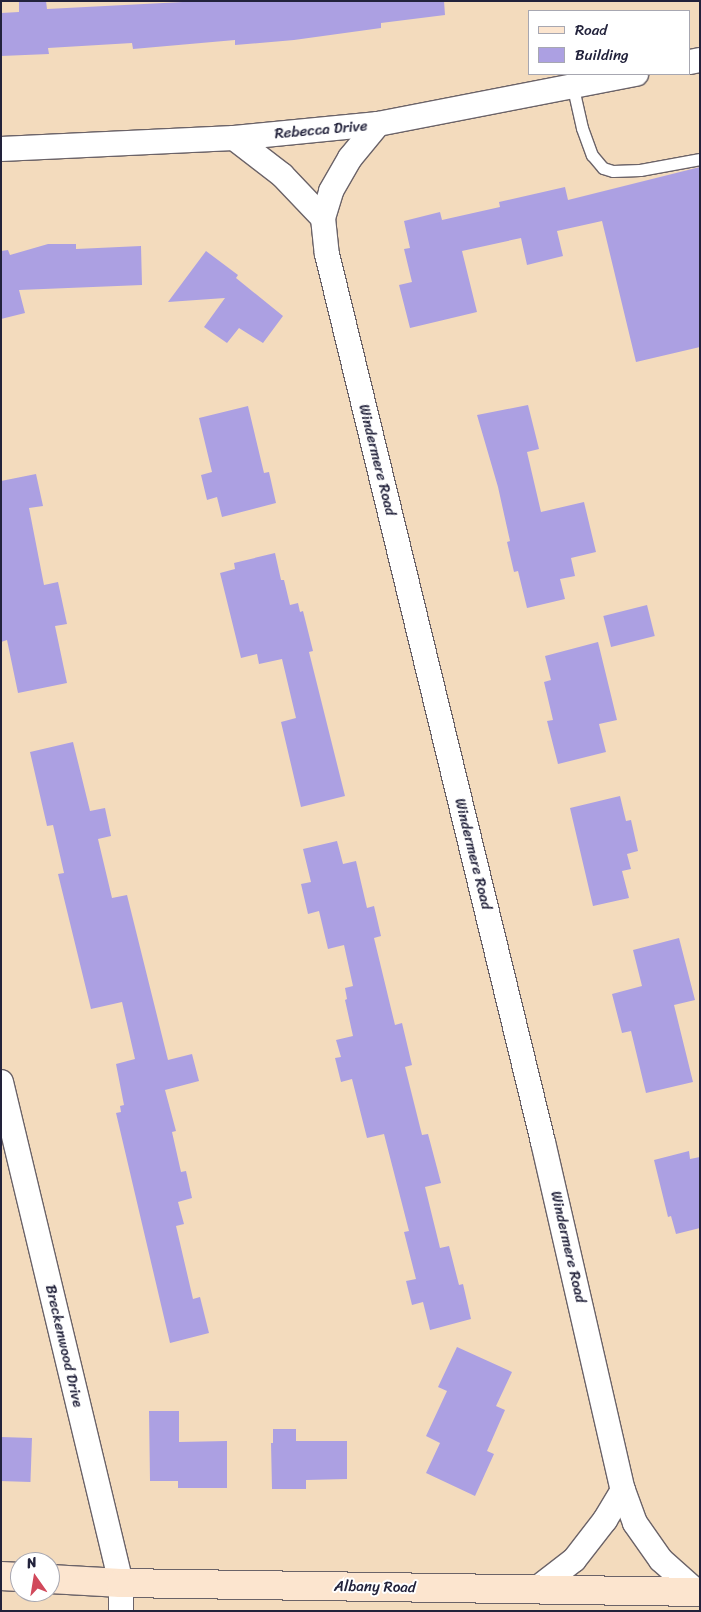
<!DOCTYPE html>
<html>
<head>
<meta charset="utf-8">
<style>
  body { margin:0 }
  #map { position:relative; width:701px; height:1612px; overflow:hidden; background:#f3dbbd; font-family:Sriracha,sans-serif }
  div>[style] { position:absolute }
  .building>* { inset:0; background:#aca0e2; transform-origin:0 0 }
  .roads { filter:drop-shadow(1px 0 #6b6368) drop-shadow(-1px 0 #6b6368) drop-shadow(0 1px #6b6368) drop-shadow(0 -1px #6b6368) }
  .lane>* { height:11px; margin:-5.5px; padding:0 5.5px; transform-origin:5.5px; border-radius:5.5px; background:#fff }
  .street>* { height:24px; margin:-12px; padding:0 12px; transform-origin:12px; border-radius:12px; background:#fff }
  .secondary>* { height:28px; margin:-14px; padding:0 14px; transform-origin:14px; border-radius:14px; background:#fce5cf }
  span { translate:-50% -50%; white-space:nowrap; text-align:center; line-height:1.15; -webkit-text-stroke:4px #fff; paint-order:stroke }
  .street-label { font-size:15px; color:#22223b }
  .frame { position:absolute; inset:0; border:2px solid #22223b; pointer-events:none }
  .legend { position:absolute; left:528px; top:10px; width:162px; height:65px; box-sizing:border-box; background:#fff; border:1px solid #a7a7b1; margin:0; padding:6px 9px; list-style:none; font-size:15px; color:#22223b }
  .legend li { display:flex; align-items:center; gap:10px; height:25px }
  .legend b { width:25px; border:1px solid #a7a7b1 }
  .north { position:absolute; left:10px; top:1552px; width:50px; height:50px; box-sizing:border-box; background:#fff; border:1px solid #a7a7b1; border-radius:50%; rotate:347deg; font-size:14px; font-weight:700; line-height:20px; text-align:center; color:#22223b }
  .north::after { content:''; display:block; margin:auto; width:18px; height:22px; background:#d1495b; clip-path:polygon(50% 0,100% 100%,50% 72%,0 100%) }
</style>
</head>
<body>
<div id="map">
  <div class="building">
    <i style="clip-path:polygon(19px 1px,46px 1px,47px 9px,202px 1px,444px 1px,445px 15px,381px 23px,381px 28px,294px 40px,235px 45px,235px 40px,133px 49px,132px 43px,48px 48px,49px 54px,1px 56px,1px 13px,19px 12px)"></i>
    <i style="clip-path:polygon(700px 167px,700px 347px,636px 362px,602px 221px,557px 231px,563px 256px,527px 265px,521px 238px,462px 251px,477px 312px,410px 328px,399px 285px,412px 282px,404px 249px,410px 248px,404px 221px,440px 212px,442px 220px,500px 207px,499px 202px,565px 187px,568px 200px)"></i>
    <i style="clip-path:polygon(48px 244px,76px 244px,76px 249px,141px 246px,142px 285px,19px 290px,25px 313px,1px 319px,1px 251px,8px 250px,10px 255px)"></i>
    <i style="clip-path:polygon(206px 251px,238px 275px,236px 278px,283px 316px,263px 343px,239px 328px,227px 343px,204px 327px,225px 298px,168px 302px)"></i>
    <i style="clip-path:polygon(528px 405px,539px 449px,527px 452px,541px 512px,584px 502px,596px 552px,571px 558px,575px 576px,560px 579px,565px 599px,527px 608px,518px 571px,514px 572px,507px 542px,510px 541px,498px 487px,477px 415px)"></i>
    <i style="clip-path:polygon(248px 406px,264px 473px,269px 472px,276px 503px,222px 517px,217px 497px,207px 500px,201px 475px,212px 472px,199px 418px)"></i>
    <i style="clip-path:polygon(36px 474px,43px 506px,29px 508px,44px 585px,58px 582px,67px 624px,55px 626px,67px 683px,18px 693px,7px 640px,1px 642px,1px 481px)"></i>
    <i style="clip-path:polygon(275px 553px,281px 580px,284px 580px,290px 605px,298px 603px,300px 612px,303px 611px,313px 651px,309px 652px,345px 796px,301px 807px,281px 722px,296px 718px,282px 659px,259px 664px,257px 654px,241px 658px,220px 573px,235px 569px,234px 563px)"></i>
    <i style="left:647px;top:605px;width:32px;height:45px;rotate:76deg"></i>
    <i style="clip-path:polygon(598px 642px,617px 720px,599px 724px,606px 752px,558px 764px,547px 721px,553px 720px,544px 682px,551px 680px,545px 656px)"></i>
    <i style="clip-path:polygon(73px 742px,90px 811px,105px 808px,111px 836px,98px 839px,112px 898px,127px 895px,168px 1060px,192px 1054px,199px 1081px,165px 1090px,176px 1131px,172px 1132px,181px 1172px,186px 1171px,192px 1198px,178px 1202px,184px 1224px,176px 1226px,193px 1299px,200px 1297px,209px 1333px,170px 1343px,116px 1113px,121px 1112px,120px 1106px,124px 1105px,116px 1064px,135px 1059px,122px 1002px,91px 1009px,58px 874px,64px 873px,53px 825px,47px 826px,30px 752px)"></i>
    <i style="clip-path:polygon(620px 796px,626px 821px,631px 820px,638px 851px,627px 854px,631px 869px,622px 871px,629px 898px,593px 906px,570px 808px)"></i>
    <i style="clip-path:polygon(337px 841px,343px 864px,356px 861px,367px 908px,374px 906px,381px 936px,374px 938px,395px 1025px,402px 1023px,412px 1065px,405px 1067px,422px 1135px,428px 1134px,441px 1183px,425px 1187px,440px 1248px,449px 1246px,459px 1285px,463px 1284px,471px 1319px,430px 1330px,423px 1302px,412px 1305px,406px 1281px,416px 1279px,404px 1232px,409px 1231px,384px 1134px,367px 1138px,352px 1079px,341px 1082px,335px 1058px,341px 1057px,336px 1040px,353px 1036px,345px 1000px,347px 999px,345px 988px,353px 986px,344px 945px,328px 949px,319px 911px,308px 914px,301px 884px,311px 882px,303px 849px)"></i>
    <i style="clip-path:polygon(679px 938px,695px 1000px,674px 1005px,693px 1082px,646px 1093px,631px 1031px,622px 1033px,612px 994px,642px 986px,633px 950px)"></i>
    <i style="clip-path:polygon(689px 1151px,690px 1159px,700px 1157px,700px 1228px,676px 1234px,671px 1216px,668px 1217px,654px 1160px)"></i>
    <i style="clip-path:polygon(457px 1347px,512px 1372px,496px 1406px,505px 1410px,487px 1451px,494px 1454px,475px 1496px,426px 1473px,440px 1443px,426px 1436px,447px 1391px,438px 1387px)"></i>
    <i style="clip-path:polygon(149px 1411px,179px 1411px,179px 1442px,227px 1441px,227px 1488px,178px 1488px,178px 1481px,150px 1481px)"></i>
    <i style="clip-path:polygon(273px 1429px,296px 1429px,296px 1441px,347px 1441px,347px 1479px,306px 1480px,306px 1489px,272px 1489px,271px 1443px,273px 1443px)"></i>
    <i style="left:1px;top:1437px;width:31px;height:44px;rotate:2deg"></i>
  </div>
  <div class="roads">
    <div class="lane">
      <i style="left:573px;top:88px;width:41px;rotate:77.3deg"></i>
      <i style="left:582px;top:128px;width:29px;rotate:70deg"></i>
      <i style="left:592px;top:155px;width:17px;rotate:50deg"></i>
      <i style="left:603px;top:168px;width:10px;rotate:17deg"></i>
      <i style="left:613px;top:171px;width:27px;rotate:-2deg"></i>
      <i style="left:640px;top:170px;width:61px;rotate:-10.4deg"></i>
    </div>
    <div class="street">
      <i style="left:690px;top:62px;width:10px;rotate:-11deg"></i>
      <i style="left:234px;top:138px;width:61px;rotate:37.6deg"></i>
      <i style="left:282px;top:175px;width:59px;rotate:46.4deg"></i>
      <i style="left:323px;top:218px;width:36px;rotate:84deg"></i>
      <i style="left:327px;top:254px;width:914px;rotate:76.33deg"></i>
      <i style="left:543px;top:1142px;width:357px;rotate:77.1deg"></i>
      <i style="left:623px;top:1490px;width:35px;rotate:70deg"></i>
      <i style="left:635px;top:1523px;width:45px;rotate:54.9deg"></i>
      <i style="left:661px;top:1560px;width:48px;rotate:41.6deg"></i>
      <i style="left:1px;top:149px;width:233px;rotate:-2.7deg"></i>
      <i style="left:234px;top:138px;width:145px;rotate:-5.6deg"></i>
      <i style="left:378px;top:124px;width:263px;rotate:-11deg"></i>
      <i style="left:323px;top:218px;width:28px;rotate:-73deg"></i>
      <i style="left:331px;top:191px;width:38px;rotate:-60deg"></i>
      <i style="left:350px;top:158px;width:44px;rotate:-50.5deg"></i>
      <i style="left:1px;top:1082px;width:515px;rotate:76.53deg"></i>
      <i style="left:121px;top:1583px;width:28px;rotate:90deg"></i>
      <i style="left:535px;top:1590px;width:49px;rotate:-37.6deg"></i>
      <i style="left:574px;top:1560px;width:51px;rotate:-52.2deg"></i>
      <i style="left:605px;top:1520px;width:35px;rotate:-59deg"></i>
    </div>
    <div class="secondary">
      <i style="left:1px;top:1576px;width:19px;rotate:3deg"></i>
      <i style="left:50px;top:1579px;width:71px;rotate:3.2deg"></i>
      <i style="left:121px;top:1583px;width:579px;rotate:0.89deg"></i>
    </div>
  </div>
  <div class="street-label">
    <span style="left:321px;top:130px;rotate:-5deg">Rebecca Drive</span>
    <span style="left:377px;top:460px;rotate:76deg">Windermere Road</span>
    <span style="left:473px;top:854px;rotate:76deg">Windermere Road</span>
    <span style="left:568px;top:1247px;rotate:77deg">Windermere Road</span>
    <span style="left:64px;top:1346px;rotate:77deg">Breckenwood Drive</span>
    <span style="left:375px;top:1587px;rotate:1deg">Albany Road</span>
  </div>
  <div class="frame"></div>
  <ul class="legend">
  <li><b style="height:6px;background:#fce5cf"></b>Road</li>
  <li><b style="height:14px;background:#aca0e2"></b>Building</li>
  </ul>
  <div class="north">N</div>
</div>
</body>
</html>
